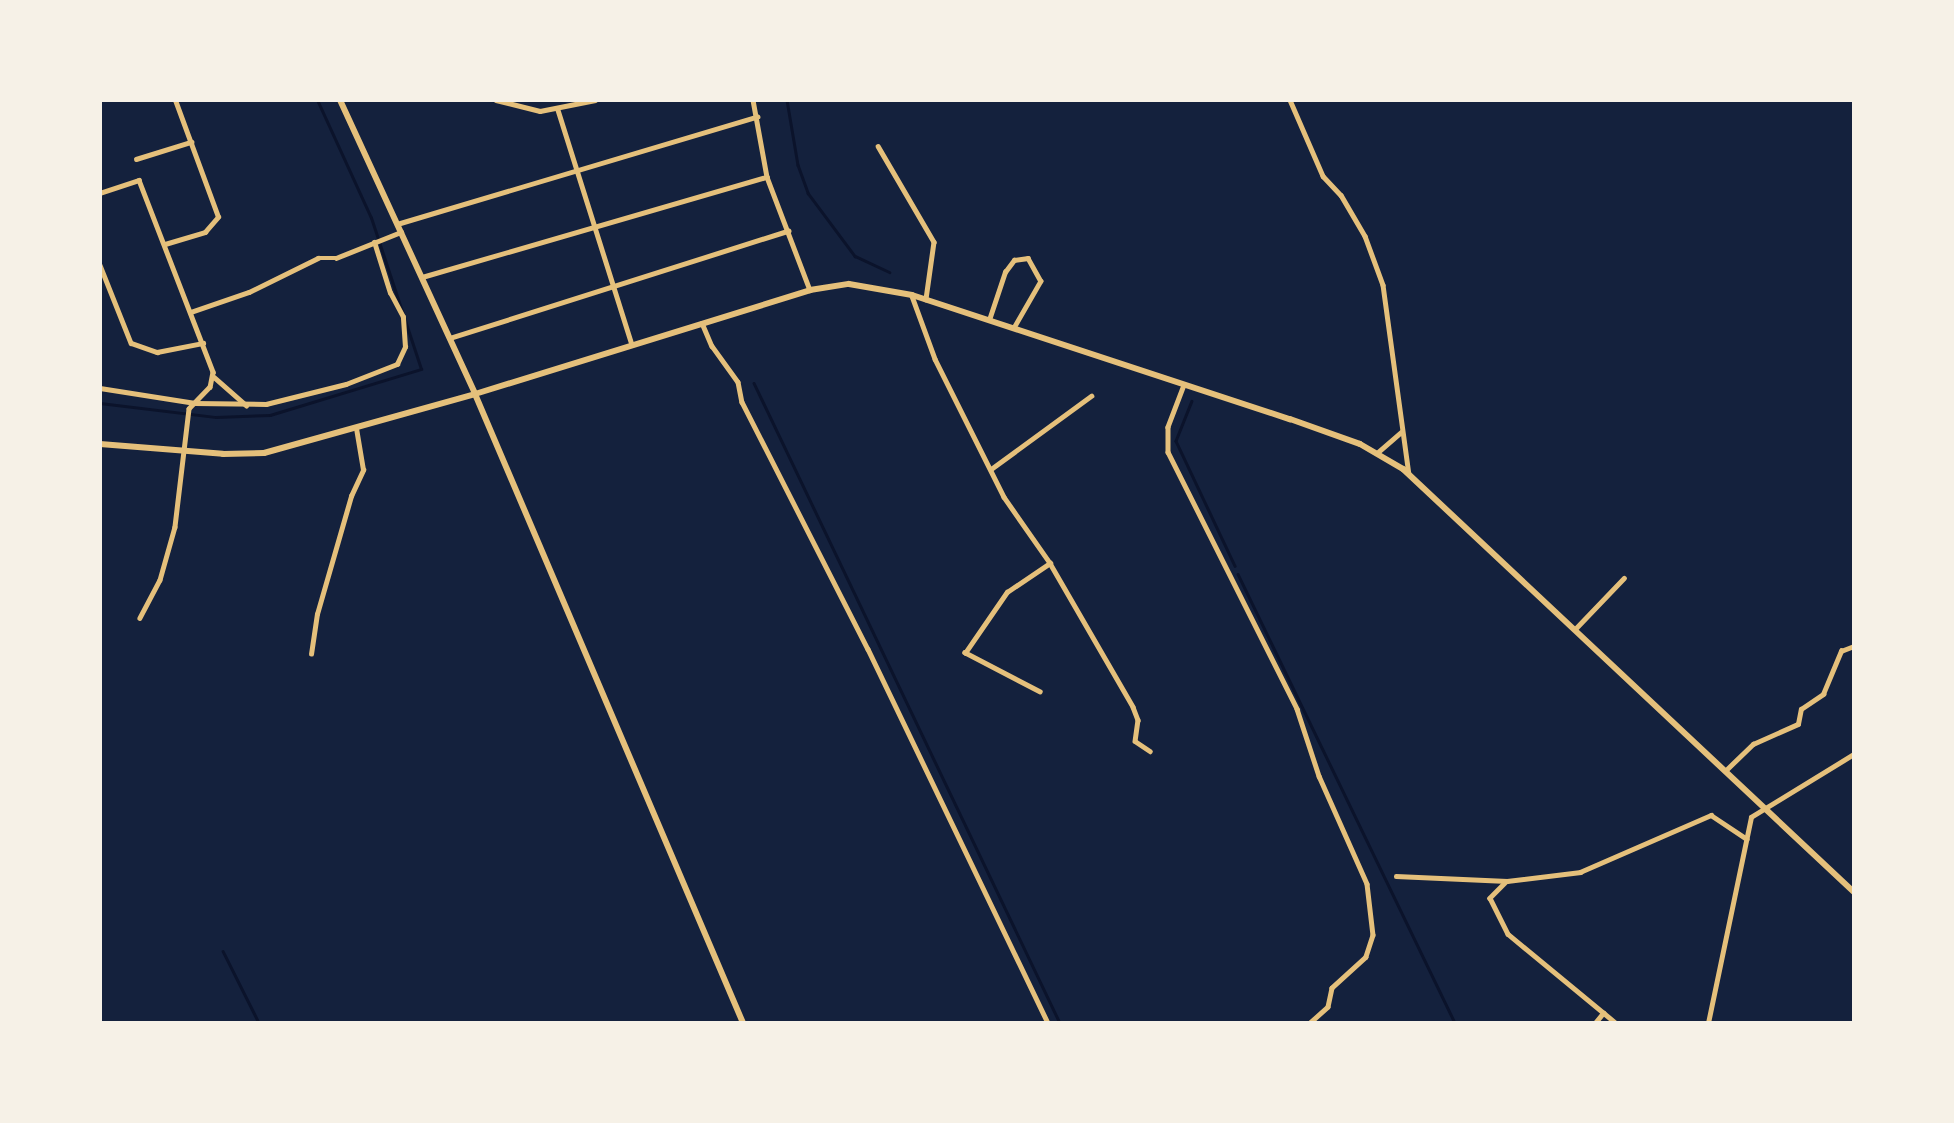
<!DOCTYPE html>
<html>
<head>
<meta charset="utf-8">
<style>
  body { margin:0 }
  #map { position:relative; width:1954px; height:1123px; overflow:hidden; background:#14213d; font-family:"Archivo Narrow",sans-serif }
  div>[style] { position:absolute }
  .stream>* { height:2.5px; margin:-1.25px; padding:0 1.25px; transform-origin:1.25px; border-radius:1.25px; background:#0b132b }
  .minor>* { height:4.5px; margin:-2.25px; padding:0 2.25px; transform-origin:2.25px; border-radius:2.25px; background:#e5c07b }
  .tertiary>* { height:6px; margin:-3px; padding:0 3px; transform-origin:3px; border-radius:3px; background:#e5c07b }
  .secondary>* { height:6px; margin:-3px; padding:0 3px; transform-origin:3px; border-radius:3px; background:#e5c07b }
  span { translate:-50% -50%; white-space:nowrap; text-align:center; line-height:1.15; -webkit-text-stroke:5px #f6f1e7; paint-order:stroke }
  .frame { position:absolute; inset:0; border:102px solid #f6f1e7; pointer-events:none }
</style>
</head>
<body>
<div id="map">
  <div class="stream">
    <i style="left:787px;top:100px;width:66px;rotate:80.4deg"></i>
    <i style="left:798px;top:165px;width:30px;rotate:70deg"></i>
    <i style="left:808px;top:193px;width:79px;rotate:53.3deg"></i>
    <i style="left:855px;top:256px;width:38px;rotate:25deg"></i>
    <i style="left:754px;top:383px;width:709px;rotate:64.45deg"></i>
    <i style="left:1192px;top:401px;width:43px;rotate:111.8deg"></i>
    <i style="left:1176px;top:441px;width:138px;rotate:64.7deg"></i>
    <i style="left:100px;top:403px;width:117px;rotate:6.9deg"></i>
    <i style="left:216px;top:417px;width:54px;rotate:-2.1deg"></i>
    <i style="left:270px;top:415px;width:158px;rotate:-16.9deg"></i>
    <i style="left:421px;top:369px;width:159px;rotate:-108.3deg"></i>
    <i style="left:371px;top:218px;width:130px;rotate:-114.6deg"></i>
    <i style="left:1238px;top:574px;width:499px;rotate:64.2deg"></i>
    <i style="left:223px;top:951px;width:80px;rotate:63.4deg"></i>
  </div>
  <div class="minor">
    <i style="left:496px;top:100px;width:45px;rotate:14deg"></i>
    <i style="left:540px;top:111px;width:56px;rotate:-11.3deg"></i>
    <i style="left:753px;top:100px;width:78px;rotate:79.7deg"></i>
    <i style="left:767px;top:177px;width:121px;rotate:69.2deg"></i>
    <i style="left:1290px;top:100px;width:83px;rotate:66.5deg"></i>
    <i style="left:1323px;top:176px;width:26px;rotate:47deg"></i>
    <i style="left:1341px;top:195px;width:48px;rotate:59.7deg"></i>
    <i style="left:1365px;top:236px;width:52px;rotate:69.8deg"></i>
    <i style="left:1383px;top:285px;width:191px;rotate:82.2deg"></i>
    <i style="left:558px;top:110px;width:246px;rotate:72.5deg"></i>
    <i style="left:878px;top:146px;width:111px;rotate:59.7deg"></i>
    <i style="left:934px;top:242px;width:58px;rotate:98deg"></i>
    <i style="left:136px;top:159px;width:58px;rotate:-17.2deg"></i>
    <i style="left:100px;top:193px;width:41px;rotate:-18.4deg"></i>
    <i style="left:139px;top:180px;width:206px;rotate:68.9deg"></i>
    <i style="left:213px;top:372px;width:15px;rotate:101deg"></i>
    <i style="left:210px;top:387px;width:30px;rotate:134deg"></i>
    <i style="left:189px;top:409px;width:119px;rotate:96.8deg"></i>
    <i style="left:175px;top:527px;width:55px;rotate:105.8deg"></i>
    <i style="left:160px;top:580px;width:43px;rotate:117.8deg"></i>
    <i style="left:397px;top:224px;width:376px;rotate:-16.6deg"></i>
    <i style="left:165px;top:244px;width:42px;rotate:-16.7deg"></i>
    <i style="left:205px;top:232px;width:20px;rotate:-49deg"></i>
    <i style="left:218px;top:217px;width:125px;rotate:-110.2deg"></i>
    <i style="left:100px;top:265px;width:84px;rotate:68.3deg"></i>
    <i style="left:131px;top:343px;width:28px;rotate:19deg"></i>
    <i style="left:157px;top:352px;width:47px;rotate:-11.1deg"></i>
    <i style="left:422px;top:277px;width:359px;rotate:-16.2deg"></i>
    <i style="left:912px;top:296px;width:67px;rotate:69.9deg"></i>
    <i style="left:935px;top:359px;width:154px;rotate:63.4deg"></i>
    <i style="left:1004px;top:497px;width:80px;rotate:55.1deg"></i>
    <i style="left:1050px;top:563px;width:166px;rotate:60deg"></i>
    <i style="left:1133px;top:707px;width:14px;rotate:69deg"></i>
    <i style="left:1138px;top:720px;width:21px;rotate:98deg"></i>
    <i style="left:1135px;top:741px;width:18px;rotate:34deg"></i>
    <i style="left:191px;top:312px;width:61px;rotate:-19deg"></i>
    <i style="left:249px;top:292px;width:77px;rotate:-26.2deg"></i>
    <i style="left:318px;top:258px;width:18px"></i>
    <i style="left:336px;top:258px;width:70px;rotate:-21.8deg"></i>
    <i style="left:989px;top:320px;width:51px;rotate:-71.6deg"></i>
    <i style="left:1005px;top:272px;width:15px;rotate:-53deg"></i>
    <i style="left:1014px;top:260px;width:14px;rotate:-8deg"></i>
    <i style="left:1028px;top:258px;width:26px;rotate:61deg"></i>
    <i style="left:1041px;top:281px;width:54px;rotate:119.9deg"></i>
    <i style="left:702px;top:323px;width:25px;rotate:67deg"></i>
    <i style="left:712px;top:346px;width:44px;rotate:54.2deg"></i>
    <i style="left:738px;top:382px;width:20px;rotate:79deg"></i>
    <i style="left:742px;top:402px;width:277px;rotate:63deg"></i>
    <i style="left:868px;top:649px;width:415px;rotate:64.3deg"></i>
    <i style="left:450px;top:338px;width:355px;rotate:-17.6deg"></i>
    <i style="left:214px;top:377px;width:43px;rotate:41.2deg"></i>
    <i style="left:1184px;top:385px;width:45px;rotate:110.9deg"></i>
    <i style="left:1168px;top:427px;width:25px;rotate:90deg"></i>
    <i style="left:1168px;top:452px;width:288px;rotate:63.3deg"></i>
    <i style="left:1297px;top:709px;width:71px;rotate:71.8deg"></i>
    <i style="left:1319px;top:776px;width:118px;rotate:66deg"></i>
    <i style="left:1367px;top:884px;width:51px;rotate:83.3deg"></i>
    <i style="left:1373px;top:935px;width:23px;rotate:108deg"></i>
    <i style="left:1366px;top:957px;width:46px;rotate:137.6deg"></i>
    <i style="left:1332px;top:988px;width:19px;rotate:102deg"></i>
    <i style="left:1328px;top:1007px;width:24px;rotate:138deg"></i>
    <i style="left:100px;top:388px;width:96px;rotate:9deg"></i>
    <i style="left:195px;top:403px;width:71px;rotate:0.8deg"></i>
    <i style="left:266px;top:404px;width:82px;rotate:-14deg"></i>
    <i style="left:346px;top:384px;width:55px;rotate:-21.4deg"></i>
    <i style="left:397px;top:364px;width:19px;rotate:-65deg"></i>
    <i style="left:405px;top:347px;width:30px;rotate:-94deg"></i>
    <i style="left:403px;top:317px;width:27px;rotate:-118deg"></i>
    <i style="left:390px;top:293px;width:53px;rotate:-107.4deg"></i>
    <i style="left:1377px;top:453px;width:32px;rotate:-41deg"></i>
    <i style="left:991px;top:469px;width:124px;rotate:-36.1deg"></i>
    <i style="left:1576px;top:628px;width:69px;rotate:-46.2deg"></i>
    <i style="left:311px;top:654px;width:40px;rotate:-81.5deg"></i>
    <i style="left:317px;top:614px;width:123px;rotate:-73.9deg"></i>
    <i style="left:351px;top:496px;width:29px;rotate:-65deg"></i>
    <i style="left:363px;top:470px;width:43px;rotate:-99.5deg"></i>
    <i style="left:1040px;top:692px;width:85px;rotate:-152.5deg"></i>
    <i style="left:965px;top:653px;width:74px;rotate:-55.5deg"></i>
    <i style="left:1007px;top:592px;width:52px;rotate:-34deg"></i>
    <i style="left:1725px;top:771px;width:39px;rotate:-44deg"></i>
    <i style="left:1753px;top:744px;width:49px;rotate:-24deg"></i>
    <i style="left:1798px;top:724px;width:15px;rotate:-79deg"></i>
    <i style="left:1801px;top:709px;width:27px;rotate:-34deg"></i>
    <i style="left:1823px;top:694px;width:47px;rotate:-67.3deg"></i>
    <i style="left:1841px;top:651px;width:14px;rotate:-21deg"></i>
    <i style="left:1396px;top:876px;width:111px;rotate:2.6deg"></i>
    <i style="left:1507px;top:881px;width:74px;rotate:-7deg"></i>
    <i style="left:1580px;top:872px;width:143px;rotate:-23.5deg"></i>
    <i style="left:1711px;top:815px;width:43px;rotate:33.7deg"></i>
    <i style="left:1506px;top:882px;width:23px;rotate:135deg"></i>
    <i style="left:1490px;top:898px;width:40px;rotate:63.4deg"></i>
    <i style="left:1508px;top:934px;width:140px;rotate:39.5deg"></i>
    <i style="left:1595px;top:1023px;width:13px;rotate:-51deg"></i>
    <i style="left:1708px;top:1023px;width:210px;rotate:-78.2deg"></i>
    <i style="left:1751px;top:817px;width:121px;rotate:-31.5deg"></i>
  </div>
  <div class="tertiary">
    <i style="left:340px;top:100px;width:324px;rotate:65.3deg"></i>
    <i style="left:475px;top:394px;width:684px;rotate:66.92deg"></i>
  </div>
  <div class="secondary">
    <i style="left:100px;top:444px;width:123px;rotate:4.6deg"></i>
    <i style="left:223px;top:454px;width:41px;rotate:-1.4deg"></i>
    <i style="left:264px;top:453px;width:219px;rotate:-15.6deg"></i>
    <i style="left:475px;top:394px;width:351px;rotate:-17.2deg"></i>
    <i style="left:810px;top:290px;width:39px;rotate:-9deg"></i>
    <i style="left:849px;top:284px;width:64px;rotate:9.9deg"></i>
    <i style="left:912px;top:295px;width:398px;rotate:18.2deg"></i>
    <i style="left:1290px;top:419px;width:74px;rotate:19.7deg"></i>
    <i style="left:1360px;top:444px;width:50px;rotate:30.2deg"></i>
    <i style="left:1403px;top:469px;width:618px;rotate:43.17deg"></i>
  </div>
  <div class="frame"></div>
</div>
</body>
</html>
